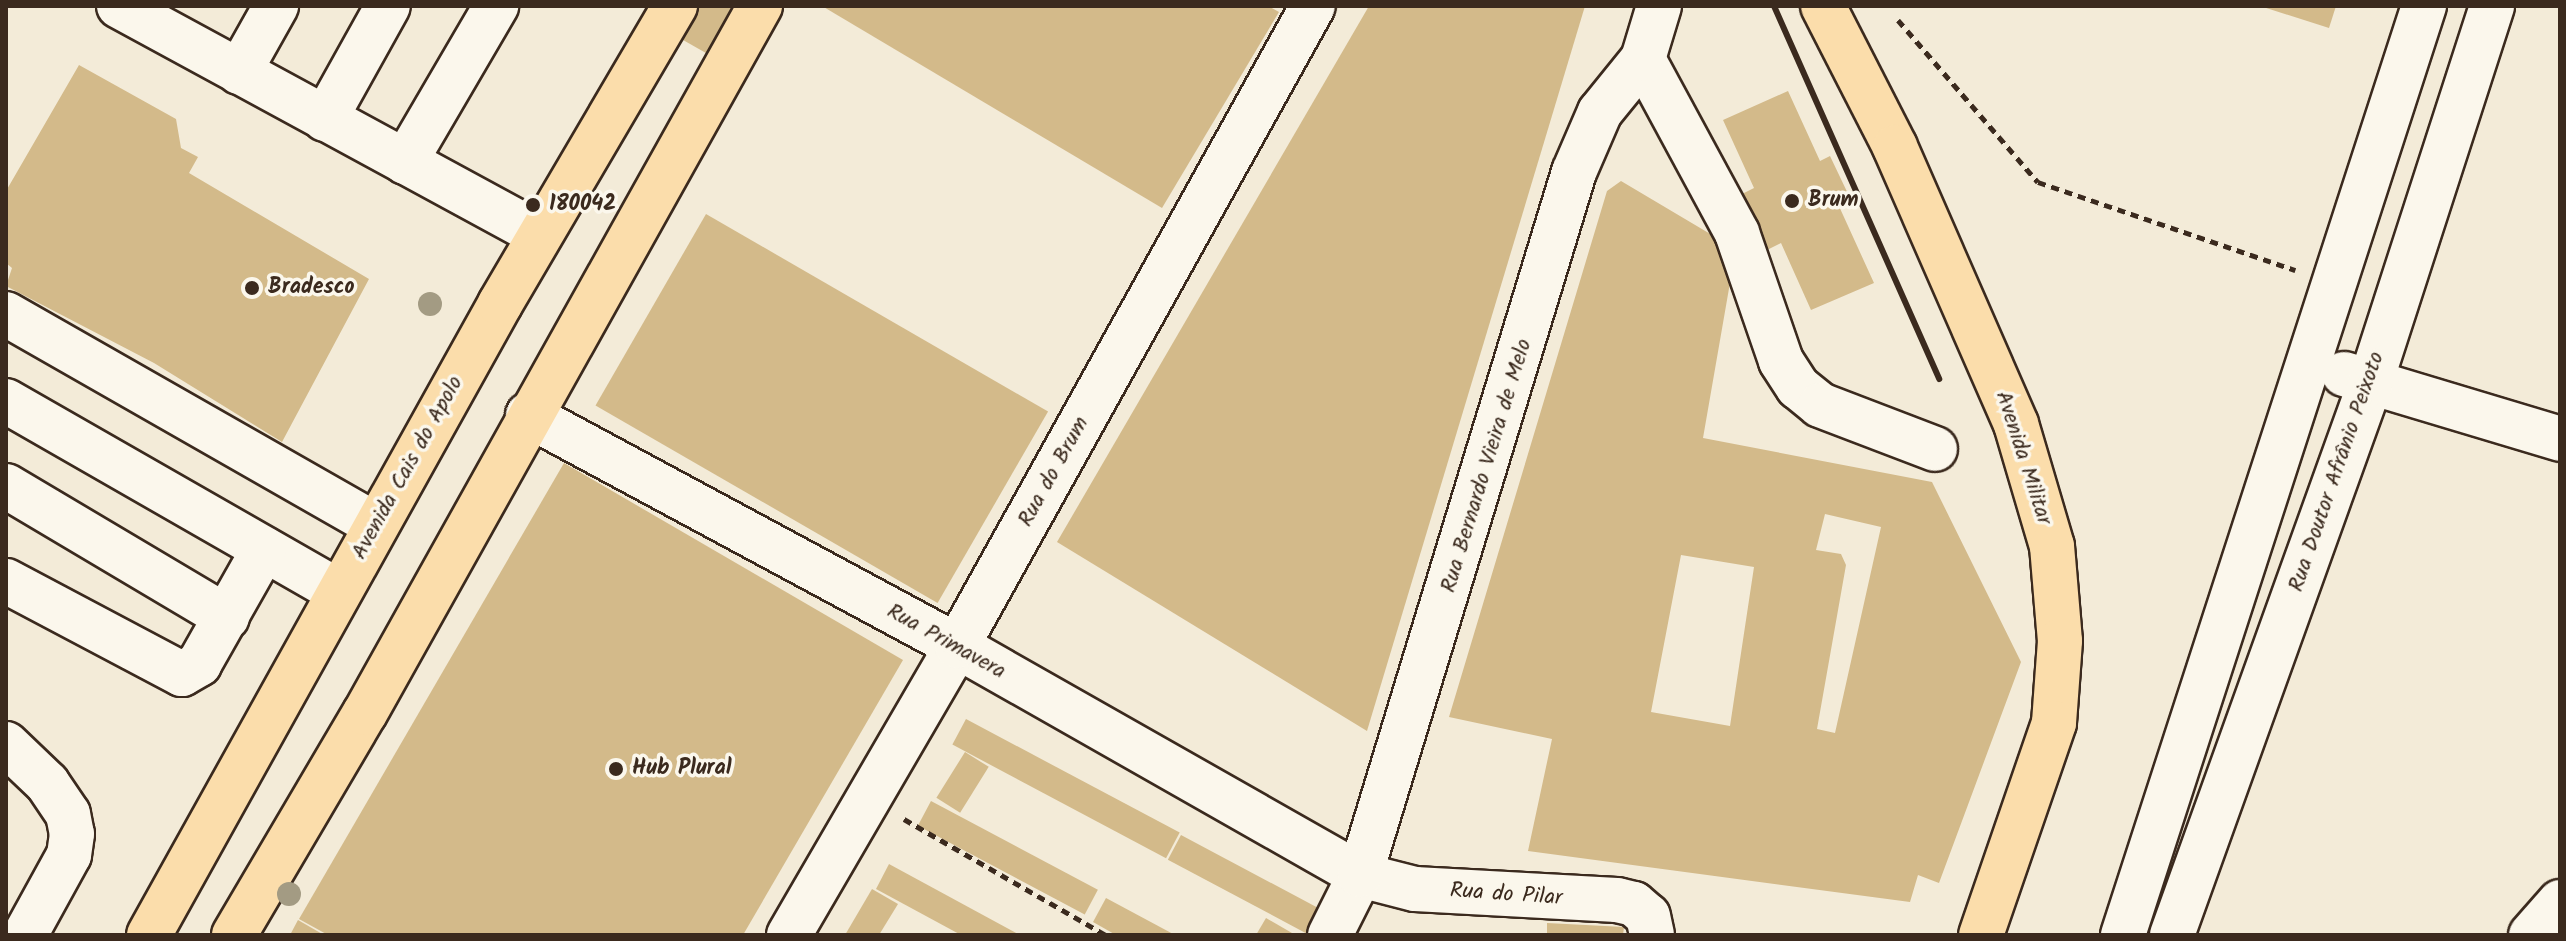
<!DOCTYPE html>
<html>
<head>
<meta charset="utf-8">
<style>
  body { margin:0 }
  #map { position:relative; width:2566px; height:941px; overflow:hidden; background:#f3ebd8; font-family:Kalam,sans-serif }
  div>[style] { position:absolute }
  .building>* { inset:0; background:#d3ba8a; transform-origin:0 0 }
  .path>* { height:5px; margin-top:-2.5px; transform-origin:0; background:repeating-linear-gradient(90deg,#3b2a1e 0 8px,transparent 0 14px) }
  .roads { filter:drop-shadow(2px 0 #3b2a1e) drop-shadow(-2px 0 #3b2a1e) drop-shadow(0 2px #3b2a1e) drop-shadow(0 -2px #3b2a1e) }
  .minor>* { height:44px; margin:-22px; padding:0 22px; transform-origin:22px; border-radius:22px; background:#fbf7ec }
  .major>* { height:44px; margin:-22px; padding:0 22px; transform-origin:22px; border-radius:22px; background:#fbddab }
  .rail>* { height:6px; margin:-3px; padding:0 3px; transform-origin:3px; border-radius:3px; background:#3b2a1e }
  .trees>* { width:24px; height:24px; margin:-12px; border-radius:50%; background:#a39b83 }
  .dots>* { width:22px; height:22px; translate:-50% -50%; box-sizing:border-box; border:4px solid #fbf7ec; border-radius:50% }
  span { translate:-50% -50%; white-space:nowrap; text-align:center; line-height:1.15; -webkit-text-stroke:7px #fbf7ec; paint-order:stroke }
  .poi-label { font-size:22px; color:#3b2a1e; font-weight:700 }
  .left { translate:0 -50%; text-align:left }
  .street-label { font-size:22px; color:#3b2a1e }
  .frame { position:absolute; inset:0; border:8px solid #3b2a1e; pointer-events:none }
</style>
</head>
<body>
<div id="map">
  <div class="building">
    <i style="clip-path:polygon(694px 6px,742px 6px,713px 57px,676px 36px)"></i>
    <i style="clip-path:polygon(822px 6px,1268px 6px,1279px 12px,1162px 208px)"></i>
    <i style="clip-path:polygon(1369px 6px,1585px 6px,1367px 731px,1057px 542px)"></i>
    <i style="clip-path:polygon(2260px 6px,2336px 6px,2329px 28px)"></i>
    <i style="clip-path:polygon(79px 65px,176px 119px,181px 148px,198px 157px,189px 173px,369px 279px,282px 442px,154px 363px,6px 286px,12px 268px,6px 263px,6px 191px)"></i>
    <i style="clip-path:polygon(1788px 91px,1820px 161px,1830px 156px,1850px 198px,1838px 204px,1874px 283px,1811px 310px,1781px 243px,1763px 252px,1738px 196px,1754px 188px,1723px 120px)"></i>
    <i style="clip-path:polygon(evenodd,1621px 181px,1712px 235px,1731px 277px,1703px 438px,1932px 482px,2021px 662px,1939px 883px,1918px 875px,1910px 902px,1528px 851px,1552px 739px,1449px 717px,1607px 191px,1621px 181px,1825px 514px,1881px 527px,1835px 733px,1817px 729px,1846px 565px,1841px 554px,1816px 550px,1825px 514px,1621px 181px,1681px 555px,1754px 567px,1730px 726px,1651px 712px,1681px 555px)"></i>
    <i style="left:706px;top:214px;width:395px;height:221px;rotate:30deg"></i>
    <i style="clip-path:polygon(564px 463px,903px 660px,743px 935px,328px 935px,299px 919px)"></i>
    <i style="left:966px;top:719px;width:242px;height:29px;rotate:28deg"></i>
    <i style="left:965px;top:752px;width:28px;height:54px;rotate:32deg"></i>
    <i style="left:931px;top:801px;width:189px;height:28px;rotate:28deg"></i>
    <i style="left:1181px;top:835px;width:157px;height:28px;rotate:28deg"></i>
    <i style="clip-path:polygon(889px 864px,1020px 935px,961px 935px,876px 889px)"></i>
    <i style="clip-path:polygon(872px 889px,898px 904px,879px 935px,845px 935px)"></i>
    <i style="clip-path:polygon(1106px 898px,1175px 935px,1116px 935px,1093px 922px)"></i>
    <i style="clip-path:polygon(1266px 918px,1292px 933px,1290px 935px,1256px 935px)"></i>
    <i style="clip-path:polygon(298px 920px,324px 935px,290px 935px)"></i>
    <i style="clip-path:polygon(1547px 923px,1624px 927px,1623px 935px,1547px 935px)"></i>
  </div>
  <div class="path">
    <i style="left:1898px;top:20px;width:214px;rotate:49.2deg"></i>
    <i style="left:2038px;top:182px;width:272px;rotate:18.9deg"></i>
    <i style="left:904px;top:819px;width:233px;rotate:29.9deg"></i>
  </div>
  <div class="roads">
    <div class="minor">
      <i style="left:119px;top:6px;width:479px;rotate:28.5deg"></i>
      <i style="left:1643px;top:59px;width:198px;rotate:61.6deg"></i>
      <i style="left:1737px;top:233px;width:135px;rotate:71deg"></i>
      <i style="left:1781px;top:361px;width:31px;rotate:57deg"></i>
      <i style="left:1798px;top:387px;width:28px;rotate:39deg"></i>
      <i style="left:1820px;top:405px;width:123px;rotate:20.9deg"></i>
      <i style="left:239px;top:72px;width:76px;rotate:-60.7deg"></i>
      <i style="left:325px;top:119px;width:129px;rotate:-60.9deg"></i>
      <i style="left:405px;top:162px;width:181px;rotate:-59.7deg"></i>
      <i style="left:6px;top:314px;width:426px;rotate:29.7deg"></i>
      <i style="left:2344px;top:374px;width:226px;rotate:16.7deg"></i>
      <i style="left:6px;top:401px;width:384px;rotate:29.8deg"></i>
      <i style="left:528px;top:415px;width:487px;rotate:28.3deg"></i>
      <i style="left:957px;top:646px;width:464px;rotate:29.6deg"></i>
      <i style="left:1360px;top:875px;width:57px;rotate:14.3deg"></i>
      <i style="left:1415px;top:889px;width:202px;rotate:3.1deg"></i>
      <i style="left:1617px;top:900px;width:17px;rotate:13deg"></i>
      <i style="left:1634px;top:904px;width:18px;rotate:41deg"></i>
      <i style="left:1648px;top:916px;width:19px;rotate:78deg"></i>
      <i style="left:6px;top:486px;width:257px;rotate:30.7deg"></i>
      <i style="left:6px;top:581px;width:199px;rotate:27.9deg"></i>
      <i style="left:182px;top:674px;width:20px;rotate:-30deg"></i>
      <i style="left:199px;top:664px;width:132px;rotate:-60.5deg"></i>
      <i style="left:6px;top:744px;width:57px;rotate:43.6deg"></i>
      <i style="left:47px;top:783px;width:37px;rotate:56deg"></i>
      <i style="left:68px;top:814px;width:20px;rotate:79deg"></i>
      <i style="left:72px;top:834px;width:21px;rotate:98deg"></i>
      <i style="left:69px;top:855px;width:91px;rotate:118.8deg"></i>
      <i style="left:789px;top:935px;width:334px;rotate:-59.8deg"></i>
      <i style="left:957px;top:646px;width:732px;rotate:-60.92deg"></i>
      <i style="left:1330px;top:935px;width:67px;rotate:-63.4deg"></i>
      <i style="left:1360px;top:875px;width:735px;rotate:-73.07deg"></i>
      <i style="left:1574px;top:172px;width:65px;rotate:-66.6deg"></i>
      <i style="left:1600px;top:112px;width:68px;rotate:-50.9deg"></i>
      <i style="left:1643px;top:59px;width:55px;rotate:-73.2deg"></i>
      <i style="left:2123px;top:935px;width:977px;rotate:-72.05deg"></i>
      <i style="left:2172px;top:935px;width:585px;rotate:-70.23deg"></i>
      <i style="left:2370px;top:384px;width:397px;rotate:-72.1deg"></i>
      <i style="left:2531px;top:935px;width:44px;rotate:-48.7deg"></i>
    </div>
    <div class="major">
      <i style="left:1823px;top:6px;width:158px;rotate:62.9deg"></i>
      <i style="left:1895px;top:147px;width:302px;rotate:66.4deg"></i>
      <i style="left:2016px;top:424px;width:127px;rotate:73.6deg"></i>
      <i style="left:2052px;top:546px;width:95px;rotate:85.2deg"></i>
      <i style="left:2060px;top:641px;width:82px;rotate:94.2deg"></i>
      <i style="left:2054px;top:723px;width:224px;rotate:109deg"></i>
      <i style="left:149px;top:935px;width:722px;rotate:-60.91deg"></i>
      <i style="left:500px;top:304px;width:346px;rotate:-59.6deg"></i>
      <i style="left:234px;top:935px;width:258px;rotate:-59.5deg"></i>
      <i style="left:365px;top:713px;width:810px;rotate:-60.81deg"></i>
    </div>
  </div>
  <div class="rail">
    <i style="left:1774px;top:6px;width:408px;rotate:66.1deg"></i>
  </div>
  <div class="trees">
    <i style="left:430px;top:304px"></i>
    <i style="left:289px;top:894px"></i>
  </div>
  <div class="dots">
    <i style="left:1792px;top:201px;background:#3b2a1e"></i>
    <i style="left:533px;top:205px;background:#3b2a1e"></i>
    <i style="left:252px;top:288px;background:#3b2a1e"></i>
    <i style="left:616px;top:769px;background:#3b2a1e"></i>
  </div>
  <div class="poi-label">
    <span class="left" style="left:1808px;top:201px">Brum</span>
    <span class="left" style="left:549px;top:205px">180042</span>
    <span class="left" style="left:268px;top:288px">Bradesco</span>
    <span class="left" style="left:632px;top:769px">Hub Plural</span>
  </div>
  <div class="street-label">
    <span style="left:2023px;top:458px;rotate:72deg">Avenida Militar</span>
    <span style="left:1487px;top:466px;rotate:-73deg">Rua Bernardo Vieira de Melo</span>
    <span style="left:408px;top:468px;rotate:-61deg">Avenida Cais do Apolo</span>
    <span style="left:1054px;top:472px;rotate:-61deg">Rua do Brum</span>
    <span style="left:2337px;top:472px;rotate:-71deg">Rua Doutor Afrânio Peixoto</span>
    <span style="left:946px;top:642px;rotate:29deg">Rua Primavera</span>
    <span style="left:1506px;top:895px;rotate:4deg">Rua do Pilar</span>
  </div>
  <div class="frame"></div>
</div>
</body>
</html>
